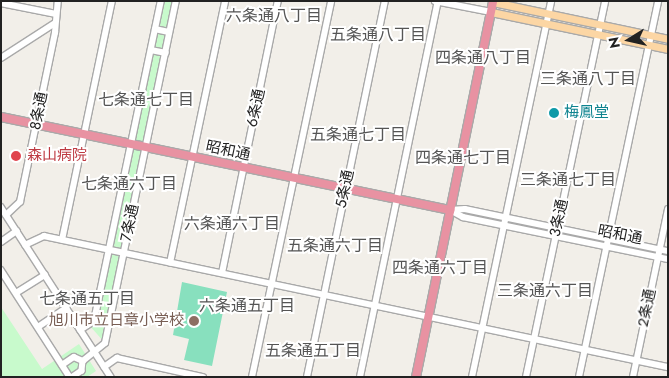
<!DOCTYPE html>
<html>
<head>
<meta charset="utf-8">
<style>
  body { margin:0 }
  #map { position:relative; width:669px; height:378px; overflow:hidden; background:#f2efe9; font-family:Jost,"Noto Sans JP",sans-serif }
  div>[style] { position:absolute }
  .park>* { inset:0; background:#c8facc }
  .pitch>* { inset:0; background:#88e0be }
  .roads { filter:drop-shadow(1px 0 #a9a9a9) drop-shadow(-1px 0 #a9a9a9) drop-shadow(0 1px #a9a9a9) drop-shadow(0 -1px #a9a9a9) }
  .minor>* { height:5.5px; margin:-2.75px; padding:0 2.75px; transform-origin:2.75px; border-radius:2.75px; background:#fff }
  .major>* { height:7px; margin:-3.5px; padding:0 3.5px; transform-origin:3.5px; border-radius:3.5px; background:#fcd6a4 }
  .highway>* { height:8px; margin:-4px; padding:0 4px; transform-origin:4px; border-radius:4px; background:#e892a2 }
  .dots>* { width:14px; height:14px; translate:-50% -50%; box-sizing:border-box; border:2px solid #fff; border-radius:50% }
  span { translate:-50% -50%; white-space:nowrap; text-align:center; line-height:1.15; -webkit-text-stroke:4px #fff; paint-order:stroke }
  .street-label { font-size:15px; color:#222 }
  .culture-label { font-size:15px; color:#0d838f }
  .left { translate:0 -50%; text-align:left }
  .health-label { font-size:15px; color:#be3a42 }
  .education-label { font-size:15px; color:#785e54 }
  .right { translate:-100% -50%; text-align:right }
  .neighbourhood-label { font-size:16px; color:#555 }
  .frame { position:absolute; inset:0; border:2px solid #222; pointer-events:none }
  .north { position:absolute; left:604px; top:15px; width:50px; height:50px; -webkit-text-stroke:4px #fff; paint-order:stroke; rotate:260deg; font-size:14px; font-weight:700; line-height:20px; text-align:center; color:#222 }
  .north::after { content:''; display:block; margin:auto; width:18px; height:22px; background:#222; clip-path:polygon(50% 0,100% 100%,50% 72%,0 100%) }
</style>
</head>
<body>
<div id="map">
  <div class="park">
    <i style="clip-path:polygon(158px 1px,176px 1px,105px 343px,89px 325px,94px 320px)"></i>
    <i style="clip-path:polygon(1px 307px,42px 369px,79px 344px,96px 371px,87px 377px,1px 377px)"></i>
  </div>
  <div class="pitch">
    <i style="clip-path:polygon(182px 282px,227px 292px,212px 366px,184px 360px,189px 339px,173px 335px)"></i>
  </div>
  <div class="roads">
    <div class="minor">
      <i style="left:435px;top:1px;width:57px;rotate:11.1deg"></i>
      <i style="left:1px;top:3px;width:56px;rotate:11.3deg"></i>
      <i style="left:155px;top:29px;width:14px;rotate:12deg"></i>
      <i style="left:151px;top:50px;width:15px;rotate:11deg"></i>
      <i style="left:1px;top:58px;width:64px;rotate:-32.9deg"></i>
      <i style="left:1px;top:207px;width:202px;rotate:57.1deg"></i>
      <i style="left:450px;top:210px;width:15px;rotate:28deg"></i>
      <i style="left:463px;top:217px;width:209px;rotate:11.6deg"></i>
      <i style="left:450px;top:210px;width:15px;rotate:-4deg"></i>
      <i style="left:465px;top:209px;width:207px;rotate:11.7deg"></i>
      <i style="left:6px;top:215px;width:19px;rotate:-43deg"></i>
      <i style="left:20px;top:202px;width:173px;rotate:-78.3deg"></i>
      <i style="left:55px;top:33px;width:32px;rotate:-85deg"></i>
      <i style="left:62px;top:240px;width:244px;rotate:-78.2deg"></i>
      <i style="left:1px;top:242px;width:19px;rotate:-35deg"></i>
      <i style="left:25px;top:245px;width:21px;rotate:-25deg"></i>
      <i style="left:44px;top:236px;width:638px;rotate:11.86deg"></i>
      <i style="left:170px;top:263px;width:268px;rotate:-78.1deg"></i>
      <i style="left:1px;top:270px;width:127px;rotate:57.2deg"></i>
      <i style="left:222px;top:273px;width:278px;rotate:-78.4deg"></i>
      <i style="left:16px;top:293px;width:34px;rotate:-32deg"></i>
      <i style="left:38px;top:327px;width:34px;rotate:-34deg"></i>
      <i style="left:80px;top:330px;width:17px;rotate:-33deg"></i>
      <i style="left:94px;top:321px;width:327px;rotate:-78.2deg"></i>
      <i style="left:83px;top:361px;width:28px;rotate:-39deg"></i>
      <i style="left:105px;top:343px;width:349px;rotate:-78.3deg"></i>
      <i style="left:62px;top:365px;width:14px;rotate:-34deg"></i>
      <i style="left:74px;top:357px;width:10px;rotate:24deg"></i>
      <i style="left:83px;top:361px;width:10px;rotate:96deg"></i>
      <i style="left:82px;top:371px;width:11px;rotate:146deg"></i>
      <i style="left:104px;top:367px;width:16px;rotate:-35deg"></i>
      <i style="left:117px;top:358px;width:88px;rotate:12.5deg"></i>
      <i style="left:252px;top:377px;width:384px;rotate:-78.1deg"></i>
      <i style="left:307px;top:377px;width:384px;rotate:-78.3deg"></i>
      <i style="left:360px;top:377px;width:384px;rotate:-78.3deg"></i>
      <i style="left:472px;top:377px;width:384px;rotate:-78.1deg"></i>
      <i style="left:526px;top:377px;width:384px;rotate:-78.1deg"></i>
      <i style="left:579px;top:377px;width:384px;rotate:-78.1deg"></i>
      <i style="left:633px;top:377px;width:171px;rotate:-78.2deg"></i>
    </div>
    <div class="major">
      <i style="left:493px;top:2px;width:179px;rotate:11.9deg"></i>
      <i style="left:491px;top:12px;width:181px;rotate:11.8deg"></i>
    </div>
    <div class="highway">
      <i style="left:1px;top:117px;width:459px;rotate:11.7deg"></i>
      <i style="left:416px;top:377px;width:384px;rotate:-78.4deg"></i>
    </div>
  </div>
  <div class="dots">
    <i style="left:554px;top:113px;background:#0f9aa8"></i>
    <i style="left:16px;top:156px;background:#e0444e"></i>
    <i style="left:194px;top:321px;background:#8d6e63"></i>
  </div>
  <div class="street-label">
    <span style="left:256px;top:108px;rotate:-78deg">6条通</span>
    <span style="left:39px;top:111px;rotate:-79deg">8条通</span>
    <span style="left:228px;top:151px;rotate:12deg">昭和通</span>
    <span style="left:345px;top:189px;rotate:-78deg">5条通</span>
    <span style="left:559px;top:218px;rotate:-78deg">3条通</span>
    <span style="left:130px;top:223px;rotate:-78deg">7条通</span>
    <span style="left:620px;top:235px;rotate:11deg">昭和通</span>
    <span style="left:647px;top:308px;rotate:-78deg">2条通</span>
  </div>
  <div class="culture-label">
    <span class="left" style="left:564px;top:113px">梅鳳堂</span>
  </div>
  <div class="health-label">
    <span class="left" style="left:27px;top:156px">森山病院</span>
  </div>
  <div class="education-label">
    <span class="right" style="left:184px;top:321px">旭川市立日章小学校</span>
  </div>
  <div class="neighbourhood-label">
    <span style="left:274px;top:16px">六条通八丁目</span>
    <span style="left:378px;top:35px">五条通八丁目</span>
    <span style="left:483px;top:58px">四条通八丁目</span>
    <span style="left:588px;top:79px">三条通八丁目</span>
    <span style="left:146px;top:100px">七条通七丁目</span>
    <span style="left:358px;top:135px">五条通七丁目</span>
    <span style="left:463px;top:158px">四条通七丁目</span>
    <span style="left:568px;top:180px">三条通七丁目</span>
    <span style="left:129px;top:184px">七条通六丁目</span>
    <span style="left:232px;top:224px">六条通六丁目</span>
    <span style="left:335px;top:246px">五条通六丁目</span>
    <span style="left:440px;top:268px">四条通六丁目</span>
    <span style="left:545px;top:291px">三条通六丁目</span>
    <span style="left:87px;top:299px">七条通五丁目</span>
    <span style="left:247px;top:306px">六条通五丁目</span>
    <span style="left:313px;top:351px">五条通五丁目</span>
  </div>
  <div class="frame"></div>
  <div class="north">N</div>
</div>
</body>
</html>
